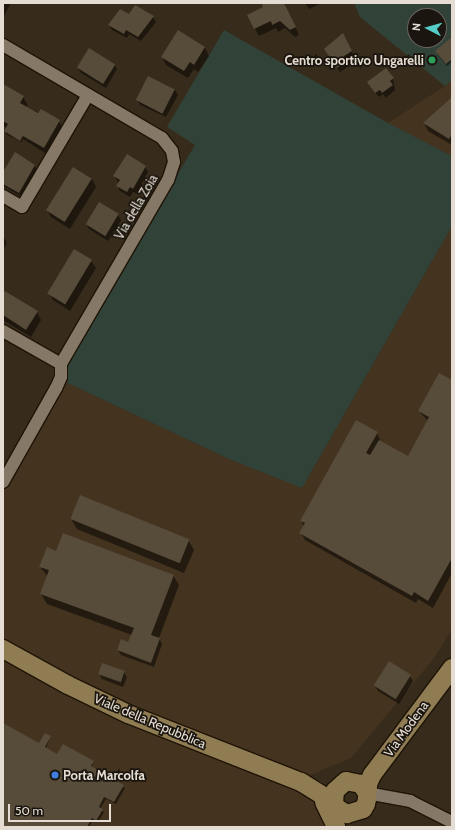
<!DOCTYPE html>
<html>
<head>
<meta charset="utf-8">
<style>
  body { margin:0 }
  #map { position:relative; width:455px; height:830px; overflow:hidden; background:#372c1c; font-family:Cabin,sans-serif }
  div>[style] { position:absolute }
  .built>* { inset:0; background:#43331f }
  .green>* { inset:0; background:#314239 }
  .shadow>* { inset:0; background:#0007 }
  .building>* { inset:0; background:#574b3a; transform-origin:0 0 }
  .roads { filter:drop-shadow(1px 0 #1e1406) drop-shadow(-1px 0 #1e1406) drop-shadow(0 1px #1e1406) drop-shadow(0 -1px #1e1406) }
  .street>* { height:12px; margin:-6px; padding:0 6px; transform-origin:6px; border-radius:6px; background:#867866 }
  .secondary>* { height:18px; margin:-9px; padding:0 9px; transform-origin:9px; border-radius:9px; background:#907c53 }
  .dots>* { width:11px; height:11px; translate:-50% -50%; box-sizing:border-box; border:2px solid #1a150e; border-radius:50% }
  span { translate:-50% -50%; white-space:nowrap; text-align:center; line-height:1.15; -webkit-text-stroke:3.5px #1a150e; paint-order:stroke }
  .poi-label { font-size:13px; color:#e5ddd3; font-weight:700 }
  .right { translate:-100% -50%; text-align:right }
  .left { translate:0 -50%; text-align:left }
  .street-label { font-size:13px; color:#e5ddd3 }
  .frame { position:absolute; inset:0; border:4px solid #e5ddd3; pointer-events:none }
  .north { position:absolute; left:407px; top:8px; width:40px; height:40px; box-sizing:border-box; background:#1a150e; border:1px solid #6b655d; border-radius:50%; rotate:276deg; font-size:11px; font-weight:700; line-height:16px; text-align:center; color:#e5ddd3 }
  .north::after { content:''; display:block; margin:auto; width:14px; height:18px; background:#54cdc8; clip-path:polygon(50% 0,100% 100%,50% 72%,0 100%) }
  .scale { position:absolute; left:8px; top:804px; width:103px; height:18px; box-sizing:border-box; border:2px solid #e5ddd3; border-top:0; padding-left:5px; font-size:12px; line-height:14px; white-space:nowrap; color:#e5ddd3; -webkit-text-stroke:3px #1a150e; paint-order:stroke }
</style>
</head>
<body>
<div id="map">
  <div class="built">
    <i style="clip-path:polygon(452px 80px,452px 156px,388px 123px,445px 86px)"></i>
    <i style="clip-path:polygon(452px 226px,452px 629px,434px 658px,351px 758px,308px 776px,324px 782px,326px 827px,3px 827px,3px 471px,57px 378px,229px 459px,302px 488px)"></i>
  </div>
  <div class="green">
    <i style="clip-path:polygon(evenodd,354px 3px,452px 3px,452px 80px,445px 86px,360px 17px,354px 3px,415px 16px,439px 16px,439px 40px,415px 40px,415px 16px)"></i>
    <i style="clip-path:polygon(224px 30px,388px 123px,452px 156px,452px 226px,302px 488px,229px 459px,57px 378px,195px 145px,167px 127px)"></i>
  </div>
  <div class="shadow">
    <i style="clip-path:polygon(3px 3px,11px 3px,4px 16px,3px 16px)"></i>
    <i style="clip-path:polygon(270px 3px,284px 3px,299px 35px,295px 37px,285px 28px,278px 32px,276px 28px,259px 36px,255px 29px)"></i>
    <i style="clip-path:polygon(305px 3px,322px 3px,309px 9px)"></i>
    <i style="clip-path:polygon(129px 16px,153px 17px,156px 22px,141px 41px,129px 34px,127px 38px,112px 30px,109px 25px)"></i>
    <i style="clip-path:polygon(178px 31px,205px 48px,209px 56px,198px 72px,194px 69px,188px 78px,166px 65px,162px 57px)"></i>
    <i style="clip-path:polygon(345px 39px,354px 56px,346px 61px,349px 66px,340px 72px,328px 55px)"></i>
    <i style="clip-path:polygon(452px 39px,452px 62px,447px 66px,437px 54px)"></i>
    <i style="clip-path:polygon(114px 64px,117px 69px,106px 88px,81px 73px,78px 68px)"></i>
    <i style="clip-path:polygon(149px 77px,175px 90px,178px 95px,166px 117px,140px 105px,137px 100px)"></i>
    <i style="clip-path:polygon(393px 78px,395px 90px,386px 98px,383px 94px,379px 97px,371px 88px)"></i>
    <i style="clip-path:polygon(3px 86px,23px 97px,28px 105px,26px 107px,59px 121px,63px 129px,48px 155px,23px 139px,21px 142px,6px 134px,7px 128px,3px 126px)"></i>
    <i style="clip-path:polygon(452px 99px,452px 145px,428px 131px,424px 123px)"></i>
    <i style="clip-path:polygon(34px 165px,37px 170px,22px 197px,3px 186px,3px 174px)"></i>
    <i style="clip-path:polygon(145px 167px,148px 172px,136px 193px,133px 192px,130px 197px,120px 191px,117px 186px,119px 183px,114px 176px)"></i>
    <i style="clip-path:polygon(92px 179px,96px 187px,70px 229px,51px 217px,47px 210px)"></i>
    <i style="clip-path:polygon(99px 203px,118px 215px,121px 220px,108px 241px,89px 229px,86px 224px)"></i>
    <i style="clip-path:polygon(3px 236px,7px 243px,3px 250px)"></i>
    <i style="clip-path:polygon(91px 261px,96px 268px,70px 311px,53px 300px,49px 293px)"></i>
    <i style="clip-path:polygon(3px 291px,37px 312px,41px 320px,31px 337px,3px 320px)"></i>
    <i style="clip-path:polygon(452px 381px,452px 573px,433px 608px,418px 599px,416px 603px,305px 540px,301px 533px,304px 526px,301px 521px,357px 422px,377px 433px,381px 442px,408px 457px,428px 421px,419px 411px)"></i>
    <i style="clip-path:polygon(71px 519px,188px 540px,194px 550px,184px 573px,77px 529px)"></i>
    <i style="clip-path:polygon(57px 552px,173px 575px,179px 585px,159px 638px,162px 644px,154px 667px,121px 655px,118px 650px,129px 643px,132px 635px,47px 604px,41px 594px,48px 577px,40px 567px)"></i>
    <i style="clip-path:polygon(102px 665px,124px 672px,127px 677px,123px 687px,102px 679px,99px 674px)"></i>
    <i style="clip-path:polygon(410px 676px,413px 681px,399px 704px,378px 691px,375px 686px)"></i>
    <i style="clip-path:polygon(3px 724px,39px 745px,50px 737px,46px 749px,58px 755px,93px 762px,92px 768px,125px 788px,116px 804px,106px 799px,100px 809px,104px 812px,98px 822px,93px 820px,89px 827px,3px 827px)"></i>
  </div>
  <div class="building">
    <i style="clip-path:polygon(265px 3px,284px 3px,296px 27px,290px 30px,280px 21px,272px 25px,271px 21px,254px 29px,247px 15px,263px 7px,262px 4px)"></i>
    <i style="clip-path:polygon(135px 5px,154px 16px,138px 37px,126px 30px,124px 34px,108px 25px,120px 9px,129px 14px)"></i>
    <i style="clip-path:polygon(178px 30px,205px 47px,194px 65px,190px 62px,184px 71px,161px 57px)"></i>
    <i style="clip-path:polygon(343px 33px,352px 51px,344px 56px,347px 61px,337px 68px,324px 49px)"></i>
    <i style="clip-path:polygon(452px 37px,452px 59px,446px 64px,435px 51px)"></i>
    <i style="left:89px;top:48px;width:31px;height:23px;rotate:32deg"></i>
    <i style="clip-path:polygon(386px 68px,394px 78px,390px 81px,393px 85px,382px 93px,380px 90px,375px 93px,367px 82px)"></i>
    <i style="left:148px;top:76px;width:30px;height:27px;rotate:27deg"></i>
    <i style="clip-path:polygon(3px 84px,24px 96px,20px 103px,38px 113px,41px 109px,60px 120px,44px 148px,23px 136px,20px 141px,4px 131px,8px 124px,3px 121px)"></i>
    <i style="clip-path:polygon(452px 97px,452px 134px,449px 139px,423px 123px)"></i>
    <i style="clip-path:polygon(15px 152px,35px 165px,19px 193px,3px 184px,3px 172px)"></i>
    <i style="clip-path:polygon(127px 154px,146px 166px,133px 189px,130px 187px,127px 192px,116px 186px,120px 180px,113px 176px)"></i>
    <i style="left:73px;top:167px;width:22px;height:51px;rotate:32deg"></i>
    <i style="left:99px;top:202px;width:23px;height:26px;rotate:31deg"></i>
    <i style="left:74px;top:249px;width:21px;height:52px;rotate:31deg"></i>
    <i style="clip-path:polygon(3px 290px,38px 311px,26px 330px,3px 315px)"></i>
    <i style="clip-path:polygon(439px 373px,452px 380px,452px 558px,428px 601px,414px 592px,412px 596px,299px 533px,305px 523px,300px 521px,356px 420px,378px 432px,366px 453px,370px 455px,379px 440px,408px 456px,429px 417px,418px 411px)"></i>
    <i style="left:80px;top:495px;width:118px;height:26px;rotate:22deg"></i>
    <i style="clip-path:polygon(63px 533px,174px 575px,151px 635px,160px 638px,151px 663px,117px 650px,121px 639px,128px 642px,134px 628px,40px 594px,49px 570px,39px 567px,47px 547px,56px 551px)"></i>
    <i style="left:389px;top:661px;width:26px;height:29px;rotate:32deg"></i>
    <i style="left:102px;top:663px;width:24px;height:12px;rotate:19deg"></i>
    <i style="clip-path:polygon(3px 723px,39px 743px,45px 733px,51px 736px,45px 747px,57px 754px,63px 744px,94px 761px,91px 766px,124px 785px,114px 802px,104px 797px,99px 807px,103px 809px,96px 821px,92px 818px,87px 827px,3px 827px)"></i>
  </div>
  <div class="roads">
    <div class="street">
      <i style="left:3px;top:45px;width:184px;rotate:30.3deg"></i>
      <i style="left:162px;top:138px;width:16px;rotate:52deg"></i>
      <i style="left:172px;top:151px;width:11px;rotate:80deg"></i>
      <i style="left:174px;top:162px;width:19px;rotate:108deg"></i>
      <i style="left:168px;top:180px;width:213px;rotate:120.2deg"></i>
      <i style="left:61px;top:364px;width:13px;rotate:90deg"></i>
      <i style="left:61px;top:377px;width:12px;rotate:114deg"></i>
      <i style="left:56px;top:388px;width:108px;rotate:119.4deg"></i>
      <i style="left:3px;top:196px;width:22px;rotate:30deg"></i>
      <i style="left:22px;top:207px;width:130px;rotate:-59.5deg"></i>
      <i style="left:3px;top:331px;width:67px;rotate:29.6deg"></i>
      <i style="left:367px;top:793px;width:44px;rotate:10.5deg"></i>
      <i style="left:410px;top:801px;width:47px;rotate:26.6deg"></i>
    </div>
    <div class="secondary">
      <i style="left:3px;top:649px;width:74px;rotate:29deg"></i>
      <i style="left:68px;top:685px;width:67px;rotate:25.8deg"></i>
      <i style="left:128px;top:714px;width:186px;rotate:21.5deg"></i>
      <i style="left:301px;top:782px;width:39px;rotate:32deg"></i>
      <i style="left:367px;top:793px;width:11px;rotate:-124deg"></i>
      <i style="left:361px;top:784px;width:15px;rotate:-169deg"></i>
      <i style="left:346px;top:781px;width:15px;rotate:138deg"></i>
      <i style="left:335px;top:791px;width:12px;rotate:95deg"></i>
      <i style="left:334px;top:803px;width:6px;rotate:59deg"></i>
      <i style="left:337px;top:808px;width:12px;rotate:31deg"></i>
      <i style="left:347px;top:814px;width:17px;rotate:-17deg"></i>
      <i style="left:363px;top:809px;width:6px;rotate:-59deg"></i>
      <i style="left:366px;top:804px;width:5px;rotate:-79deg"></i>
      <i style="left:367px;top:799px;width:15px;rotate:-86deg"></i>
      <i style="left:368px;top:784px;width:10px;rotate:-66deg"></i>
      <i style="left:372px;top:775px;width:134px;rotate:-53.2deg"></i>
      <i style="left:324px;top:802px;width:28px;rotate:64deg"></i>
    </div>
  </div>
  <div class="dots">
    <i style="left:432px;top:60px;background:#2e9e5b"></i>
    <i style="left:55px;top:775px;background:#3f7fe0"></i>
  </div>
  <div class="poi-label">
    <span class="right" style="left:424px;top:60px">Centro sportivo Ungarelli</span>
    <span class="left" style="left:63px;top:775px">Porta Marcolfa</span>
  </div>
  <div class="street-label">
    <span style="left:136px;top:207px;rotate:-60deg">Via della Zoia</span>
    <span style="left:150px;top:721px;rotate:23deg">Viale della Repubblica</span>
    <span style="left:406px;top:729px;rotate:-54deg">Via Modena</span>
  </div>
  <div class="frame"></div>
  <div class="north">N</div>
  <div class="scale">50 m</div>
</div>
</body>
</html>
